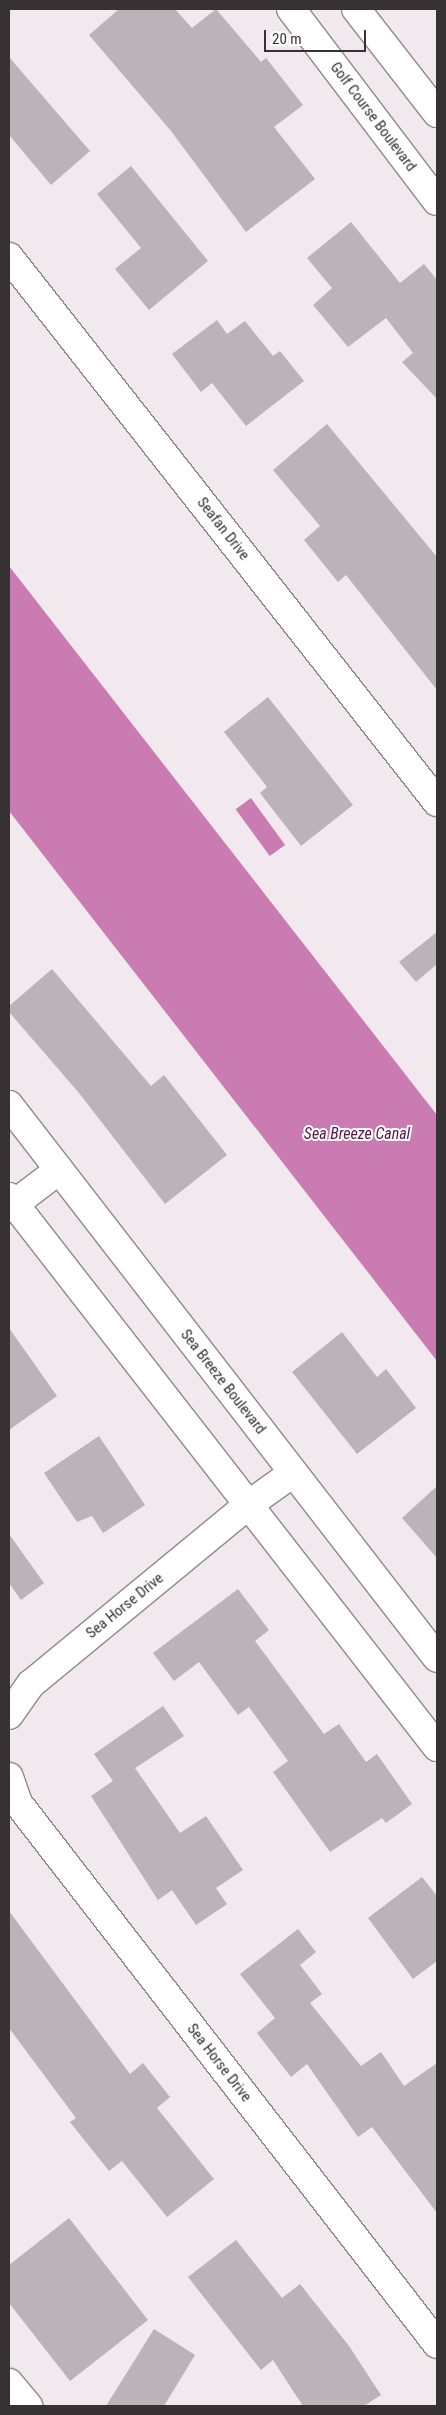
<!DOCTYPE html>
<html>
<head>
<meta charset="utf-8">
<style>
  body { margin:0 }
  #map { position:relative; width:446px; height:2415px; overflow:hidden; background:#f2e9ef; font-family:"Roboto Condensed",sans-serif }
  div>[style] { position:absolute }
  .water>* { inset:0; background:#ca7bb2; transform-origin:0 0 }
  .building>* { inset:0; background:#bbb3b8 }
  .roads { filter:drop-shadow(1px 0 #91898e) drop-shadow(-1px 0 #91898e) drop-shadow(0 1px #91898e) drop-shadow(0 -1px #91898e) }
  .minor>* { height:28px; margin:-14px; padding:0 14px; transform-origin:14px; border-radius:14px; background:#fff }
  span { translate:-50% -50%; white-space:nowrap; text-align:center; line-height:1.15; -webkit-text-stroke:4px #fff; paint-order:stroke }
  .street-label { font-size:15px; color:#363234 }
  .water-label { font-size:16px; color:#591248; font-style:italic }
  .frame { position:absolute; inset:0; border:10px solid #363234; pointer-events:none }
  .scale { position:absolute; left:264px; top:30px; width:102px; height:22px; box-sizing:border-box; border:2px solid #363234; border-top:0; padding-left:6px; font-size:15px; line-height:18px; white-space:nowrap; color:#363234; -webkit-text-stroke:4px #fff; paint-order:stroke }
</style>
</head>
<body>
<div id="map">
  <div class="water">
    <i style="clip-path:polygon(9px 566px,437px 1115px,437px 1361px,9px 811px)"></i>
    <i style="left:251px;top:798px;width:58px;height:19px;rotate:54deg"></i>
  </div>
  <div class="building">
    <i style="clip-path:polygon(119px 9px,175px 9px,192px 28px,216px 9px,261px 62px,266px 58px,303px 105px,274px 127px,315px 179px,246px 232px,171px 131px,89px 35px)"></i>
    <i style="clip-path:polygon(9px 57px,90px 151px,51px 185px,9px 135px)"></i>
    <i style="clip-path:polygon(131px 166px,208px 261px,149px 310px,115px 269px,141px 248px,97px 194px)"></i>
    <i style="clip-path:polygon(351px 222px,400px 283px,424px 264px,437px 280px,437px 399px,402px 362px,413px 353px,386px 318px,348px 347px,313px 305px,332px 288px,307px 258px)"></i>
    <i style="clip-path:polygon(217px 320px,227px 334px,245px 321px,273px 356px,280px 351px,304px 381px,246px 426px,212px 383px,201px 392px,172px 354px)"></i>
    <i style="clip-path:polygon(327px 424px,437px 557px,437px 690px,346px 575px,338px 582px,304px 540px,320px 526px,273px 470px)"></i>
    <i style="clip-path:polygon(268px 697px,353px 805px,301px 846px,260px 793px,267px 787px,224px 732px)"></i>
    <i style="clip-path:polygon(437px 932px,437px 964px,416px 982px,399px 962px)"></i>
    <i style="clip-path:polygon(52px 969px,151px 1086px,164px 1075px,227px 1155px,165px 1204px,79px 1093px,9px 1012px,9px 1006px)"></i>
    <i style="clip-path:polygon(9px 1328px,57px 1396px,9px 1430px)"></i>
    <i style="clip-path:polygon(342px 1332px,377px 1377px,386px 1369px,416px 1408px,357px 1454px,292px 1372px)"></i>
    <i style="clip-path:polygon(99px 1436px,145px 1505px,103px 1533px,92px 1516px,77px 1522px,44px 1473px)"></i>
    <i style="clip-path:polygon(437px 1486px,437px 1558px,402px 1518px)"></i>
    <i style="clip-path:polygon(9px 1534px,44px 1583px,21px 1600px,9px 1583px)"></i>
    <i style="clip-path:polygon(238px 1589px,269px 1630px,255px 1641px,324px 1734px,339px 1724px,366px 1762px,377px 1754px,412px 1804px,386px 1823px,382px 1818px,330px 1852px,273px 1772px,288px 1761px,249px 1707px,238px 1715px,199px 1662px,174px 1681px,153px 1653px)"></i>
    <i style="clip-path:polygon(163px 1706px,184px 1736px,135px 1768px,180px 1833px,206px 1816px,243px 1870px,216px 1888px,227px 1904px,196px 1925px,172px 1890px,158px 1900px,91px 1796px,113px 1781px,94px 1754px)"></i>
    <i style="clip-path:polygon(422px 1877px,437px 1896px,437px 1961px,413px 1979px,368px 1918px)"></i>
    <i style="clip-path:polygon(9px 1911px,130px 2074px,143px 2063px,170px 2097px,157px 2108px,214px 2179px,167px 2217px,122px 2161px,109px 2171px,70px 2122px,76px 2118px,9px 2028px)"></i>
    <i style="clip-path:polygon(298px 1929px,316px 1952px,300px 1965px,322px 1994px,310px 2003px,361px 2066px,381px 2052px,404px 2086px,437px 2063px,437px 2213px,372px 2127px,358px 2137px,307px 2064px,291px 2077px,257px 2033px,275px 2018px,240px 1974px)"></i>
    <i style="clip-path:polygon(69px 2218px,148px 2320px,70px 2381px,9px 2303px,9px 2265px)"></i>
    <i style="clip-path:polygon(236px 2240px,282px 2298px,300px 2284px,349px 2346px,381px 2395px,364px 2406px,303px 2406px,273px 2360px,261px 2370px,188px 2277px)"></i>
    <i style="clip-path:polygon(154px 2329px,195px 2355px,164px 2406px,106px 2406px)"></i>
  </div>
  <div class="roads">
    <div class="minor">
      <i style="left:291px;top:9px;width:241px;rotate:52.8deg"></i>
      <i style="left:356px;top:9px;width:132px;rotate:52.1deg"></i>
      <i style="left:9px;top:257px;width:693px;rotate:51.86deg"></i>
      <i style="left:9px;top:1105px;width:699px;rotate:52.26deg"></i>
      <i style="left:9px;top:1197px;width:697px;rotate:52.11deg"></i>
      <i style="left:9px;top:1208px;width:63px;rotate:-37.2deg"></i>
      <i style="left:9px;top:1715px;width:38px;rotate:-55deg"></i>
      <i style="left:31px;top:1684px;width:281px;rotate:-39.5deg"></i>
      <i style="left:248px;top:1505px;width:55px;rotate:-35.4deg"></i>
      <i style="left:9px;top:1777px;width:28px;rotate:71deg"></i>
      <i style="left:18px;top:1803px;width:684px;rotate:52.24deg"></i>
      <i style="left:9px;top:2383px;width:30px;rotate:50deg"></i>
    </div>
  </div>
  <div class="street-label">
    <span style="left:373px;top:117px;rotate:53deg">Golf Course Boulevard</span>
    <span style="left:223px;top:529px;rotate:52deg">Seafan Drive</span>
    <span style="left:223px;top:1382px;rotate:52deg">Sea Breeze Boulevard</span>
    <span style="left:125px;top:1606px;rotate:-39deg">Sea Horse Drive</span>
    <span style="left:219px;top:2063px;rotate:52deg">Sea Horse Drive</span>
  </div>
  <div class="water-label">
    <span style="left:357px;top:1134px">Sea Breeze Canal</span>
  </div>
  <div class="frame"></div>
  <div class="scale">20 m</div>
</div>
</body>
</html>
